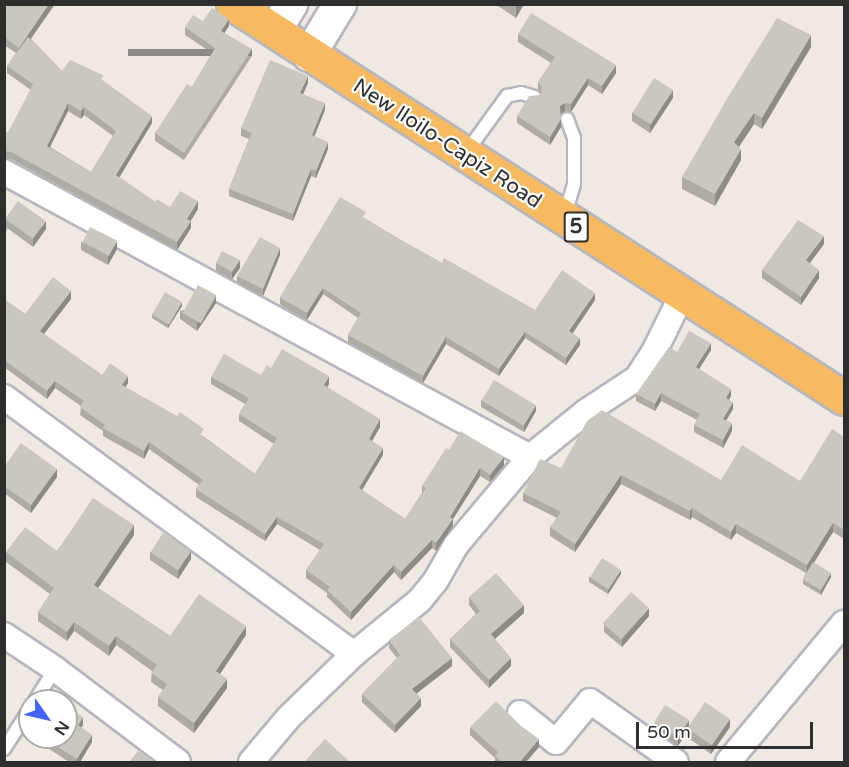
<!DOCTYPE html>
<html>
<head>
<meta charset="utf-8">
<style>
  body { margin:0 }
  #map { position:relative; width:849px; height:767px; overflow:hidden; background:#efe9e1; font-family:"Varela Round",sans-serif }
  div>[style] { position:absolute }
  .roads { filter:drop-shadow(2px 0 #b4b7c1) drop-shadow(-2px 0 #b4b7c1) drop-shadow(0 2px #b4b7c1) drop-shadow(0 -2px #b4b7c1) }
  .service>* { height:12px; margin:-6px; padding:0 6px; transform-origin:6px; border-radius:6px; background:#fff }
  .minor>* { height:24px; margin:-12px; padding:0 12px; transform-origin:12px; border-radius:12px; background:#fff }
  .tertiary>* { height:32px; margin:-16px; padding:0 16px; transform-origin:16px; border-radius:16px; background:#fff }
  .trunk>* { height:33px; margin:-16.5px; padding:0 16.5px; transform-origin:16.5px; border-radius:16.5px; background:#f8ba60 }
  .wall>* { inset:0; background:#afaba4 }
  .shaded-wall>* { inset:0; background:#8e8b86; transform-origin:0 0 }
  .building>* { inset:0; background:#cbc7bf; transform-origin:0 0 }
  span { translate:-50% -50%; white-space:nowrap; text-align:center; line-height:1.15; -webkit-text-stroke:4.5px #fff; paint-order:stroke }
  .shield-label span { padding:2px 4px; background:#fff; border:2px solid; border-radius:4px; -webkit-text-stroke-width:0 }
  .shield-label { font-size:20px; color:#2e2e2e; font-weight:700 }
  .street-label { font-size:21px; color:#2e2e2e }
  .frame { position:absolute; inset:0; border:6px solid #2e2e2e; pointer-events:none }
  .north { position:absolute; left:18px; top:689px; width:60px; height:60px; box-sizing:border-box; background:#fff; border:2px solid #ababab; border-radius:50%; rotate:124deg; font-size:16px; font-weight:700; line-height:24px; text-align:center; color:#2e2e2e }
  .north::after { content:''; display:block; margin:auto; width:21px; height:27px; background:#4264fb; clip-path:polygon(50% 0,100% 100%,50% 72%,0 100%) }
  .scale { position:absolute; left:636px; top:722px; width:177px; height:27px; box-sizing:border-box; border:3px solid #2e2e2e; border-top:0; padding-left:8px; font-size:18px; line-height:21px; white-space:nowrap; color:#2e2e2e; -webkit-text-stroke:4px #fff; paint-order:stroke }
</style>
</head>
<body>
<div id="map">
  <div class="roads">
    <div class="service">
      <i style="left:465px;top:154px;width:72px;rotate:-54.1deg"></i>
      <i style="left:507px;top:96px;width:14px;rotate:-12deg"></i>
      <i style="left:521px;top:93px;width:14px;rotate:17deg"></i>
      <i style="left:564px;top:217px;width:34px;rotate:-73deg"></i>
      <i style="left:574px;top:184px;width:46px;rotate:-90deg"></i>
      <i style="left:574px;top:138px;width:20px;rotate:-110deg"></i>
      <i style="left:35px;top:701px;width:38px;rotate:-58deg"></i>
      <i style="left:4px;top:749px;width:48px;rotate:-57deg"></i>
    </div>
    <div class="minor">
      <i style="left:4px;top:172px;width:598px;rotate:28.45deg"></i>
      <i style="left:4px;top:397px;width:434px;rotate:36.3deg"></i>
      <i style="left:4px;top:635px;width:61px;rotate:33.7deg"></i>
      <i style="left:55px;top:669px;width:154px;rotate:37.1deg"></i>
      <i style="left:520px;top:713px;width:46px;rotate:38.9deg"></i>
      <i style="left:556px;top:742px;width:53px;rotate:-50.3deg"></i>
      <i style="left:590px;top:701px;width:105px;rotate:35.3deg"></i>
      <i style="left:251px;top:762px;width:57px;rotate:-49.9deg"></i>
      <i style="left:288px;top:718px;width:92px;rotate:-44.1deg"></i>
      <i style="left:354px;top:654px;width:85px;rotate:-39.3deg"></i>
      <i style="left:420px;top:600px;width:26px;rotate:-51deg"></i>
      <i style="left:436px;top:580px;width:40px;rotate:-60.3deg"></i>
      <i style="left:456px;top:545px;width:115px;rotate:-49.9deg"></i>
      <i style="left:530px;top:457px;width:73px;rotate:-38.9deg"></i>
      <i style="left:587px;top:411px;width:60px;rotate:-33.4deg"></i>
      <i style="left:637px;top:378px;width:33px;rotate:-57deg"></i>
      <i style="left:655px;top:350px;width:61px;rotate:-63.9deg"></i>
      <i style="left:728px;top:762px;width:181px;rotate:-50.2deg"></i>
    </div>
    <div class="tertiary">
      <i style="left:275px;top:30px;width:31px;rotate:-58deg"></i>
      <i style="left:309px;top:55px;width:60px;rotate:-58.7deg"></i>
    </div>
    <div class="trunk">
      <i style="left:233px;top:4px;width:727px;rotate:32.82deg"></i>
    </div>
  </div>
  <div class="wall">
    <i style="clip-path:polygon(evenodd,4px 4px,55px 4px,31px 39px,62px 71px,103px 81px,152px 123px,119px 177px,155px 202px,170px 207px,198px 209px,191px 221px,191px 228px,177px 250px,11px 159px,4px 158px,4px 132px,8px 133px,31px 90px,7px 73px,7px 66px,16px 53px,4px 45px,4px 4px,68px 111px,81px 119px,84px 115px,113px 136px,91px 172px,50px 147px,68px 111px)"></i>
    <i style="clip-path:polygon(495px 4px,524px 4px,516px 18px)"></i>
    <i style="clip-path:polygon(203px 21px,229px 26px,224px 33px,252px 56px,184px 160px,155px 141px,155px 133px,192px 87px,212px 53px,185px 35px,185px 27px)"></i>
    <i style="clip-path:polygon(518px 34px,616px 73px,602px 94px,588px 85px,571px 112px,565px 111px,561px 114px,561px 127px,550px 145px,517px 123px,517px 116px,540px 95px,540px 93px,538px 90px,538px 82px,551px 63px,518px 42px)"></i>
    <i style="clip-path:polygon(811px 47px,762px 129px,754px 124px,739px 147px,741px 160px,715px 206px,682px 189px,682px 177px)"></i>
    <i style="clip-path:polygon(308px 83px,303px 94px,325px 110px,314px 136px,328px 149px,316px 178px,311px 176px,293px 221px,229px 196px,229px 189px,249px 139px,241px 136px,241px 128px)"></i>
    <i style="clip-path:polygon(673px 98px,650px 133px,632px 121px,632px 113px)"></i>
    <i style="clip-path:polygon(5px 219px,46px 229px,33px 247px,7px 228px,7px 232px,5px 226px)"></i>
    <i style="clip-path:polygon(366px 219px,399px 239px,442px 263px,535px 310px,595px 300px,573px 333px,580px 345px,566px 365px,525px 338px,499px 376px,446px 344px,423px 383px,348px 342px,348px 335px,358px 318px,323px 294px,307px 320px,282px 306px,280px 304px,280px 297px)"></i>
    <i style="clip-path:polygon(81px 242px,117px 249px,108px 265px,81px 250px)"></i>
    <i style="clip-path:polygon(824px 244px,810px 263px,819px 278px,801px 305px,762px 278px,762px 270px)"></i>
    <i style="clip-path:polygon(280px 255px,263px 296px,237px 282px,237px 276px)"></i>
    <i style="clip-path:polygon(216px 263px,240px 268px,232px 279px,216px 271px)"></i>
    <i style="clip-path:polygon(4px 299px,25px 314px,71px 299px,44px 334px,102px 375px,128px 383px,125px 387px,204px 437px,255px 474px,274px 444px,239px 421px,239px 414px,245px 404px,211px 384px,211px 377px,261px 375px,271px 368px,329px 384px,327px 387px,380px 427px,372px 441px,383px 455px,362px 490px,405px 519px,422px 493px,422px 486px,449px 450px,504px 465px,490px 482px,480px 476px,453px 519px,453px 526px,436px 551px,432px 548px,401px 580px,394px 572px,351px 620px,327px 597px,327px 593px,306px 578px,306px 570px,320px 550px,277px 524px,265px 541px,196px 497px,196px 489px,199px 485px,149px 449px,144px 459px,103px 436px,103px 431px,80px 415px,81px 406px,55px 388px,47px 399px,4px 367px)"></i>
    <i style="clip-path:polygon(216px 303px,197px 331px,180px 319px,180px 311px)"></i>
    <i style="clip-path:polygon(182px 306px,168px 328px,152px 318px,152px 314px)"></i>
    <i style="clip-path:polygon(711px 350px,699px 369px,731px 396px,729px 400px,733px 409px,726px 420px,732px 431px,723px 448px,694px 432px,694px 425px,697px 420px,661px 401px,655px 411px,636px 401px,636px 394px,677px 352px)"></i>
    <i style="clip-path:polygon(481px 400px,536px 411px,524px 432px,481px 407px)"></i>
    <i style="clip-path:polygon(844px 437px,844px 539px,833px 532px,814px 563px,831px 577px,821px 595px,803px 584px,803px 579px,806px 573px,736px 533px,731px 540px,692px 517px,690px 520px,621px 484px,575px 552px,550px 536px,550px 527px,557px 518px,523px 501px,523px 493px,561px 468px,721px 480px,800px 481px)"></i>
    <i style="clip-path:polygon(4px 467px,57px 477px,31px 513px,4px 493px)"></i>
    <i style="clip-path:polygon(134px 535px,98px 588px,170px 636px,246px 635px,220px 674px,227px 688px,194px 733px,158px 706px,158px 697px,163px 690px,151px 682px,152px 671px,116px 645px,109px 656px,74px 631px,67px 641px,38px 621px,38px 612px,50px 594px,6px 562px,6px 552px,57px 551px)"></i>
    <i style="clip-path:polygon(150px 552px,191px 559px,178px 579px,150px 560px)"></i>
    <i style="clip-path:polygon(621px 574px,608px 594px,589px 582px,589px 577px)"></i>
    <i style="clip-path:polygon(469px 597px,524px 613px,495px 639px,511px 666px,489px 688px,450px 647px,450px 639px,476px 614px,469px 605px)"></i>
    <i style="clip-path:polygon(649px 616px,622px 647px,604px 632px,604px 624px)"></i>
    <i style="clip-path:polygon(389px 640px,452px 666px,417px 693px,421px 706px,395px 733px,362px 702px,362px 694px,397px 658px,389px 648px)"></i>
    <i style="clip-path:polygon(655px 722px,689px 726px,730px 727px,711px 754px,687px 737px,687px 732px,678px 746px,655px 730px)"></i>
    <i style="clip-path:polygon(83px 725px,81px 727px,92px 742px,80px 762px,69px 762px,40px 743px,40px 737px,66px 737px)"></i>
    <i style="clip-path:polygon(470px 727px,539px 747px,526px 762px,495px 762px,495px 758px,470px 735px)"></i>
  </div>
  <div class="shaded-wall">
    <i style="clip-path:polygon(49px 4px,55px 4px,19px 55px,19px 48px)"></i>
    <i style="clip-path:polygon(517px 4px,524px 4px,516px 18px,516px 6px)"></i>
    <i style="clip-path:polygon(229px 19px,229px 26px,221px 38px,221px 31px)"></i>
    <i style="clip-path:polygon(811px 35px,811px 47px,762px 129px,762px 118px)"></i>
    <i style="left:252px;top:49px;width:7px;height:124px;rotate:90deg"></i>
    <i style="clip-path:polygon(616px 65px,616px 73px,602px 94px,602px 86px)"></i>
    <i style="clip-path:polygon(308px 76px,308px 83px,300px 101px,300px 93px)"></i>
    <i style="clip-path:polygon(588px 78px,588px 85px,571px 112px,571px 104px)"></i>
    <i style="clip-path:polygon(673px 90px,673px 98px,650px 133px,650px 125px)"></i>
    <i style="clip-path:polygon(68px 103px,68px 111px,47px 153px,47px 146px)"></i>
    <i style="clip-path:polygon(325px 103px,325px 110px,312px 142px,312px 135px)"></i>
    <i style="clip-path:polygon(565px 103px,565px 111px,560px 114px,560px 106px)"></i>
    <i style="clip-path:polygon(84px 107px,84px 115px,81px 119px,81px 111px)"></i>
    <i style="clip-path:polygon(754px 113px,754px 124px,734px 154px,734px 142px)"></i>
    <i style="clip-path:polygon(152px 116px,152px 123px,116px 183px,116px 175px)"></i>
    <i style="clip-path:polygon(561px 119px,561px 127px,550px 145px,550px 137px)"></i>
    <i style="clip-path:polygon(328px 142px,328px 149px,316px 178px,316px 171px)"></i>
    <i style="clip-path:polygon(741px 149px,741px 160px,715px 206px,715px 194px)"></i>
    <i style="clip-path:polygon(311px 169px,311px 176px,293px 221px,293px 214px)"></i>
    <i style="clip-path:polygon(198px 201px,198px 209px,187px 226px,187px 219px)"></i>
    <i style="clip-path:polygon(46px 221px,46px 229px,33px 247px,33px 239px)"></i>
    <i style="clip-path:polygon(191px 221px,191px 228px,177px 250px,177px 242px)"></i>
    <i style="clip-path:polygon(824px 236px,824px 244px,806px 268px,806px 260px)"></i>
    <i style="clip-path:polygon(117px 241px,117px 249px,108px 265px,108px 257px)"></i>
    <i style="clip-path:polygon(280px 248px,280px 255px,263px 296px,263px 289px)"></i>
    <i style="clip-path:polygon(240px 260px,240px 268px,232px 279px,232px 272px)"></i>
    <i style="clip-path:polygon(819px 270px,819px 278px,801px 305px,801px 297px)"></i>
    <i style="clip-path:polygon(323px 288px,323px 294px,307px 320px,307px 313px)"></i>
    <i style="clip-path:polygon(71px 291px,71px 299px,40px 339px,40px 331px)"></i>
    <i style="clip-path:polygon(595px 293px,595px 300px,569px 338px,569px 331px)"></i>
    <i style="clip-path:polygon(216px 295px,216px 303px,197px 331px,197px 323px)"></i>
    <i style="clip-path:polygon(182px 302px,182px 306px,168px 328px,168px 324px)"></i>
    <i style="clip-path:polygon(525px 332px,525px 338px,499px 376px,499px 369px)"></i>
    <i style="clip-path:polygon(446px 337px,446px 344px,423px 383px,423px 376px)"></i>
    <i style="clip-path:polygon(580px 338px,580px 345px,566px 365px,566px 358px)"></i>
    <i style="clip-path:polygon(711px 343px,711px 350px,696px 374px,696px 367px)"></i>
    <i style="clip-path:polygon(128px 376px,128px 383px,122px 393px,122px 385px)"></i>
    <i style="clip-path:polygon(329px 376px,329px 384px,324px 393px,324px 385px)"></i>
    <i style="clip-path:polygon(55px 381px,55px 388px,47px 399px,47px 391px)"></i>
    <i style="clip-path:polygon(731px 389px,731px 396px,726px 405px,726px 398px)"></i>
    <i style="clip-path:polygon(661px 393px,661px 401px,655px 411px,655px 404px)"></i>
    <i style="clip-path:polygon(733px 402px,733px 409px,723px 426px,723px 419px)"></i>
    <i style="clip-path:polygon(536px 405px,536px 411px,524px 432px,524px 425px)"></i>
    <i style="clip-path:polygon(380px 419px,380px 427px,369px 446px,369px 439px)"></i>
    <i style="clip-path:polygon(732px 423px,732px 431px,723px 448px,723px 440px)"></i>
    <i style="clip-path:polygon(149px 442px,149px 449px,144px 459px,144px 451px)"></i>
    <i style="clip-path:polygon(383px 448px,383px 455px,359px 495px,359px 488px)"></i>
    <i style="clip-path:polygon(504px 457px,504px 465px,490px 482px,490px 475px)"></i>
    <i style="clip-path:polygon(480px 468px,480px 476px,453px 519px,453px 526px,436px 551px,436px 543px,450px 517px)"></i>
    <i style="clip-path:polygon(57px 469px,57px 477px,31px 513px,31px 505px)"></i>
    <i style="clip-path:polygon(621px 475px,621px 484px,575px 552px,575px 544px)"></i>
    <i style="clip-path:polygon(692px 508px,692px 517px,690px 520px,690px 511px)"></i>
    <i style="clip-path:polygon(277px 517px,277px 524px,265px 541px,265px 534px)"></i>
    <i style="clip-path:polygon(833px 523px,833px 532px,807px 573px,807px 565px)"></i>
    <i style="clip-path:polygon(736px 524px,736px 533px,731px 540px,731px 532px)"></i>
    <i style="clip-path:polygon(134px 525px,134px 535px,94px 594px,94px 585px)"></i>
    <i style="clip-path:polygon(432px 540px,432px 548px,401px 580px,401px 572px)"></i>
    <i style="clip-path:polygon(191px 551px,191px 559px,178px 579px,178px 571px)"></i>
    <i style="clip-path:polygon(394px 565px,394px 572px,351px 620px,351px 612px)"></i>
    <i style="clip-path:polygon(621px 570px,621px 574px,608px 594px,608px 590px)"></i>
    <i style="clip-path:polygon(831px 573px,831px 577px,821px 595px,821px 591px)"></i>
    <i style="clip-path:polygon(524px 605px,524px 613px,491px 642px,491px 634px)"></i>
    <i style="clip-path:polygon(649px 608px,649px 616px,622px 647px,622px 640px)"></i>
    <i style="clip-path:polygon(74px 622px,74px 631px,67px 641px,67px 632px)"></i>
    <i style="clip-path:polygon(246px 626px,246px 635px,216px 680px,216px 671px)"></i>
    <i style="clip-path:polygon(116px 636px,116px 645px,109px 656px,109px 646px)"></i>
    <i style="clip-path:polygon(452px 658px,452px 666px,412px 697px,412px 689px)"></i>
    <i style="clip-path:polygon(511px 658px,511px 666px,489px 688px,489px 680px)"></i>
    <i style="clip-path:polygon(227px 679px,227px 688px,194px 733px,194px 723px)"></i>
    <i style="clip-path:polygon(421px 698px,421px 706px,395px 733px,395px 725px)"></i>
    <i style="clip-path:polygon(83px 717px,83px 725px,78px 733px,78px 725px)"></i>
    <i style="clip-path:polygon(730px 719px,730px 727px,711px 754px,711px 746px)"></i>
    <i style="clip-path:polygon(689px 720px,689px 728px,687px 729px,687px 732px,678px 746px,678px 738px)"></i>
    <i style="clip-path:polygon(92px 735px,92px 742px,80px 762px,77px 762px,77px 759px)"></i>
    <i style="clip-path:polygon(539px 739px,539px 747px,526px 762px,520px 762px)"></i>
  </div>
  <div class="building">
    <i style="clip-path:polygon(4px 4px,49px 4px,19px 48px,4px 37px,4px 21px,7px 17px,4px 15px)"></i>
    <i style="clip-path:polygon(212px 8px,229px 19px,221px 31px,252px 49px,184px 153px,155px 133px,187px 84px,192px 87px,215px 48px,185px 27px,193px 15px,203px 21px)"></i>
    <i style="clip-path:polygon(531px 13px,616px 65px,602px 86px,588px 78px,571px 104px,565px 103px,560px 106px,561px 119px,550px 137px,517px 116px,529px 96px,540px 95px,542px 88px,538px 82px,555px 57px,518px 34px)"></i>
    <i style="clip-path:polygon(777px 18px,811px 35px,762px 118px,754px 113px,734px 142px,741px 149px,715px 194px,682px 177px,728px 97px)"></i>
    <i style="clip-path:polygon(evenodd,28px 37px,62px 71px,70px 60px,103px 75px,101px 79px,152px 116px,116px 175px,155px 202px,157px 199px,170px 207px,180px 191px,198px 201px,187px 219px,191px 221px,177px 242px,11px 152px,4px 151px,4px 132px,5px 131px,8px 133px,33px 84px,7px 66px,28px 37px,68px 103px,81px 111px,84px 107px,116px 131px,91px 172px,47px 146px,68px 103px)"></i>
    <i style="clip-path:polygon(270px 60px,308px 76px,300px 93px,325px 103px,312px 135px,328px 142px,316px 171px,311px 169px,293px 214px,229px 189px,252px 133px,241px 128px)"></i>
    <i style="left:654px;top:78px;width:22px;height:41px;rotate:32deg"></i>
    <i style="clip-path:polygon(340px 197px,366px 212px,363px 217px,399px 239px,442px 263px,444px 258px,535px 310px,562px 270px,595px 293px,569px 331px,580px 338px,566px 358px,525px 332px,499px 369px,446px 337px,423px 376px,348px 335px,361px 313px,323px 288px,307px 313px,282px 299px,280px 297px)"></i>
    <i style="left:18px;top:201px;width:34px;height:22px;rotate:36deg"></i>
    <i style="clip-path:polygon(798px 220px,824px 236px,806px 260px,819px 270px,801px 297px,762px 270px)"></i>
    <i style="left:90px;top:227px;width:30px;height:17px;rotate:27deg"></i>
    <i style="clip-path:polygon(260px 237px,280px 248px,263px 289px,237px 276px)"></i>
    <i style="clip-path:polygon(222px 251px,240px 260px,232px 272px,216px 263px)"></i>
    <i style="clip-path:polygon(53px 277px,71px 291px,40px 331px,102px 375px,110px 363px,128px 376px,122px 385px,177px 416px,180px 412px,204px 429px,200px 435px,255px 474px,277px 438px,239px 414px,249px 398px,211px 377px,224px 354px,261px 375px,267px 365px,271px 368px,282px 349px,329px 376px,324px 385px,380px 419px,369px 439px,383px 448px,359px 488px,405px 519px,426px 488px,422px 486px,446px 448px,449px 450px,460px 431px,504px 457px,490px 475px,480px 468px,450px 517px,453px 519px,436px 543px,432px 540px,401px 572px,394px 565px,351px 612px,327px 590px,330px 587px,306px 570px,324px 544px,277px 517px,265px 534px,196px 489px,203px 480px,149px 442px,144px 451px,103px 428px,105px 425px,80px 407px,84px 401px,55px 381px,47px 391px,4px 360px,4px 299px,25px 314px)"></i>
    <i style="left:198px;top:285px;width:21px;height:32px;rotate:29deg"></i>
    <i style="left:165px;top:292px;width:20px;height:26px;rotate:30deg"></i>
    <i style="clip-path:polygon(689px 331px,711px 343px,696px 367px,731px 389px,726px 398px,733px 402px,723px 419px,732px 423px,723px 440px,694px 425px,700px 414px,661px 393px,655px 404px,636px 394px,669px 347px,677px 352px)"></i>
    <i style="left:494px;top:380px;width:49px;height:24px;rotate:31deg"></i>
    <i style="clip-path:polygon(602px 410px,721px 480px,742px 445px,800px 481px,832px 429px,844px 437px,844px 530px,833px 523px,807px 565px,736px 524px,731px 532px,692px 508px,690px 511px,621px 475px,575px 544px,550px 527px,561px 512px,523px 493px,540px 459px,561px 468px,587px 421px)"></i>
    <i style="clip-path:polygon(21px 443px,57px 469px,31px 505px,4px 486px,4px 467px)"></i>
    <i style="clip-path:polygon(93px 498px,134px 525px,94px 585px,170px 636px,199px 594px,246px 626px,216px 671px,227px 679px,194px 723px,158px 697px,167px 684px,151px 673px,157px 665px,116px 636px,109px 646px,74px 622px,67px 632px,38px 612px,54px 588px,6px 552px,25px 527px,57px 551px)"></i>
    <i style="left:163px;top:533px;width:33px;height:23px;rotate:33deg"></i>
    <i style="left:602px;top:558px;width:22px;height:23px;rotate:32deg"></i>
    <i style="left:813px;top:562px;width:21px;height:20px;rotate:31deg"></i>
    <i style="clip-path:polygon(496px 573px,524px 605px,491px 634px,511px 658px,489px 680px,450px 639px,480px 611px,469px 597px)"></i>
    <i style="left:631px;top:592px;width:24px;height:42px;rotate:42deg"></i>
    <i style="clip-path:polygon(419px 617px,452px 658px,412px 689px,421px 698px,395px 725px,362px 694px,400px 655px,389px 640px)"></i>
    <i style="clip-path:polygon(496px 701px,521px 726px,539px 739px,520px 762px,503px 762px,495px 756px,498px 752px,470px 727px)"></i>
    <i style="left:705px;top:702px;width:30px;height:32px;rotate:34deg"></i>
    <i style="left:665px;top:705px;width:28px;height:20px;rotate:32deg"></i>
    <i style="clip-path:polygon(66px 706px,83px 717px,78px 725px,92px 735px,77px 759px,42px 737px,66px 737px)"></i>
    <i style="clip-path:polygon(325px 739px,350px 762px,304px 762px)"></i>
    <i style="clip-path:polygon(139px 750px,154px 762px,129px 762px)"></i>
  </div>
  <div class="shield-label">
    <span style="left:576px;top:227px">5</span>
  </div>
  <div class="street-label">
    <span style="left:447px;top:144px;rotate:33deg">New Iloilo-Capiz Road</span>
  </div>
  <div class="frame"></div>
  <div class="north">N</div>
  <div class="scale">50 m</div>
</div>
</body>
</html>
